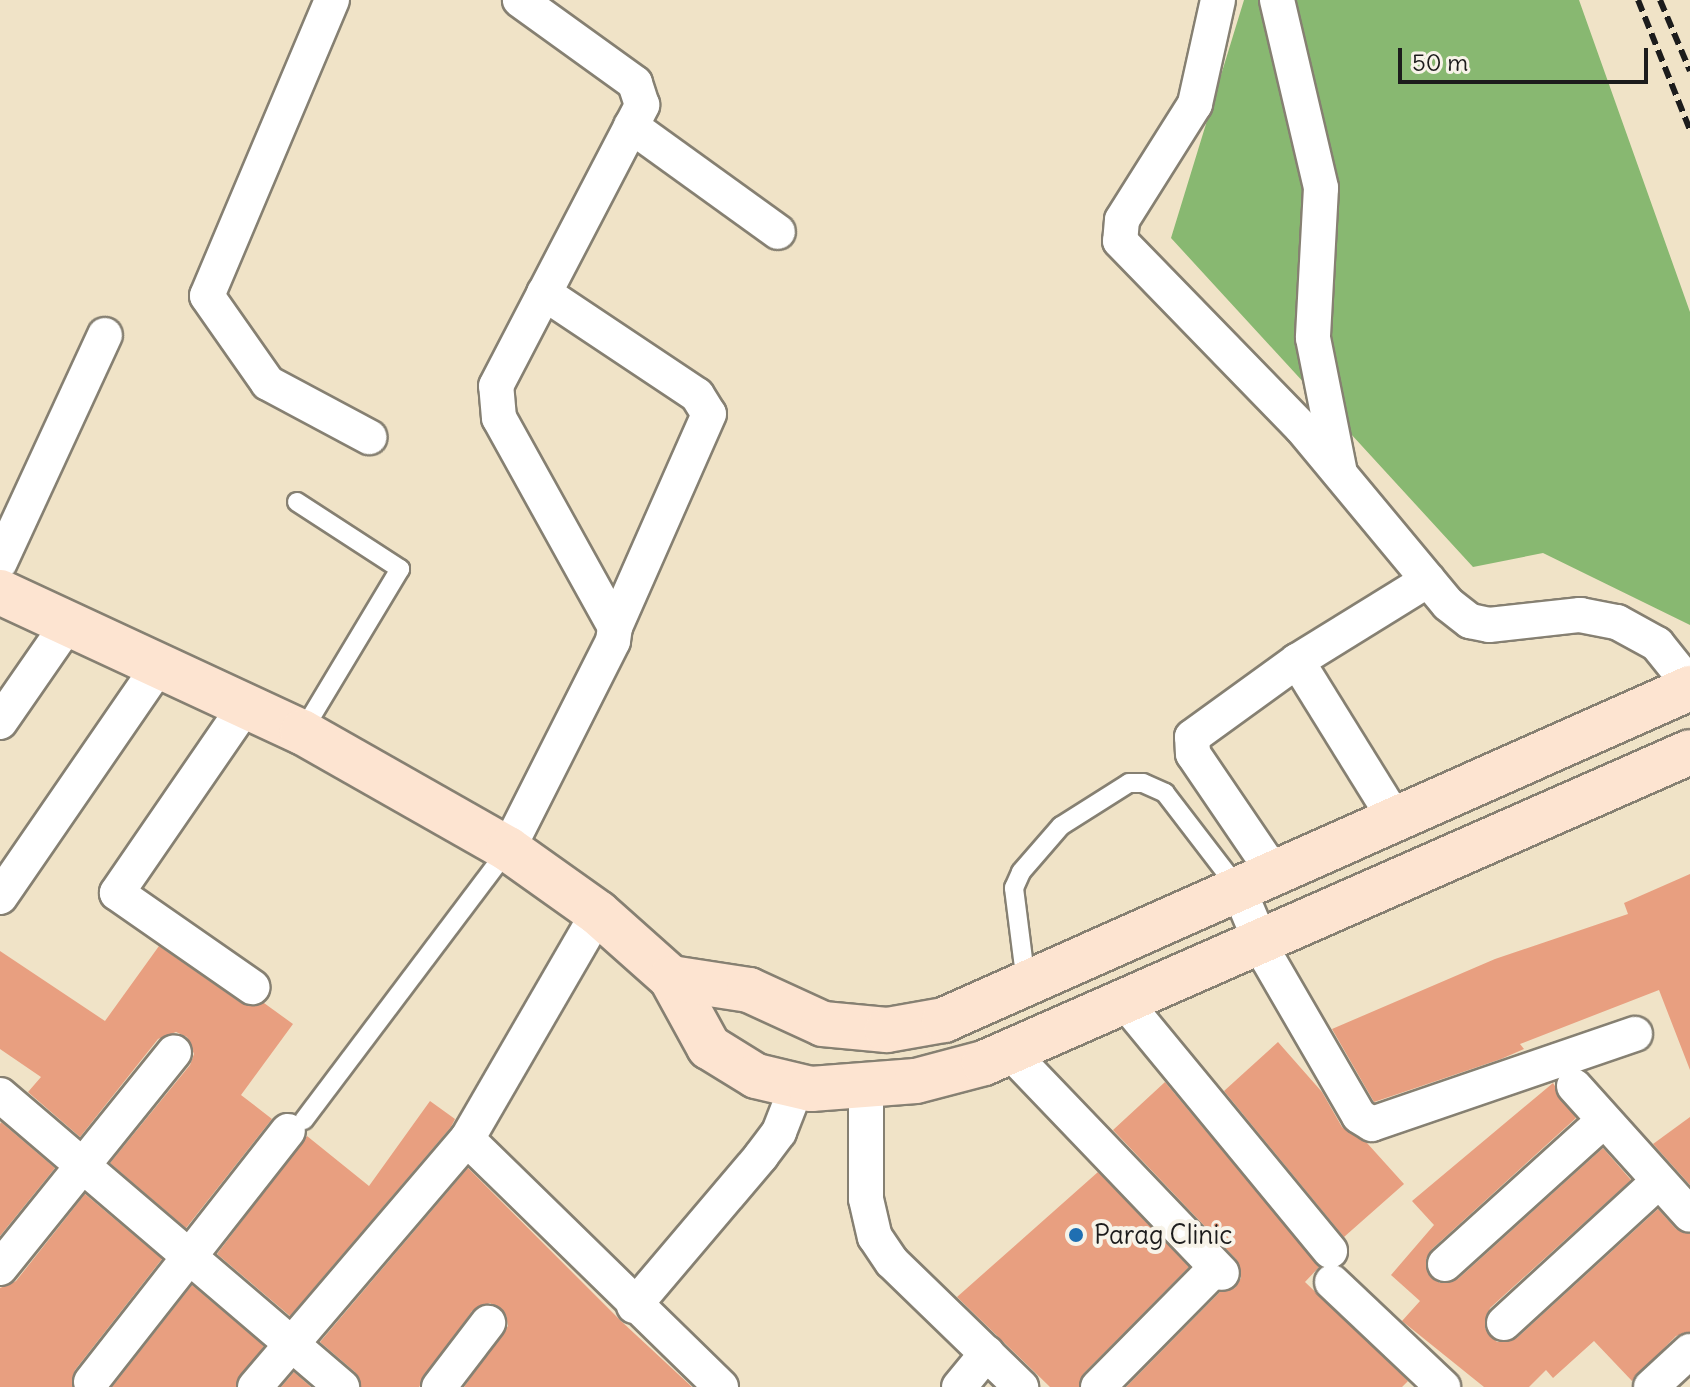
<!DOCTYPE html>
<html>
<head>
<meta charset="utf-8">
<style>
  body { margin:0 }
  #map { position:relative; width:1690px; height:1387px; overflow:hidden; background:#f0e3c7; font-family:Delius,sans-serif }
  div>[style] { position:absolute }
  .forest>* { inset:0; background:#88b871 }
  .building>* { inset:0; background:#e89f80 }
  .roads { filter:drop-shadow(2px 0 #868072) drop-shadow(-2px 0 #868072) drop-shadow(0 2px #868072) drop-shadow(0 -2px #868072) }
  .lane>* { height:18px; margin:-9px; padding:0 9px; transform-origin:9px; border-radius:9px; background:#fff }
  .street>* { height:34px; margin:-17px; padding:0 17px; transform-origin:17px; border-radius:17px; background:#fff }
  .secondary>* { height:44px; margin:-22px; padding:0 22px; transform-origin:22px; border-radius:22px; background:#fde4d1 }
  .rail>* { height:6px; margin-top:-3px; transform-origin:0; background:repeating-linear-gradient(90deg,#1c1c1c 0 12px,transparent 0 18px) }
  .dots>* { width:22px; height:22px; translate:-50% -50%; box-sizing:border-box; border:4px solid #f7f3e8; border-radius:50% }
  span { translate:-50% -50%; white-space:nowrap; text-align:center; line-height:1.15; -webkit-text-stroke:8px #f7f3e8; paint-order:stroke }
  .poi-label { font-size:26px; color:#1c1c1c }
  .left { translate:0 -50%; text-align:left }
  .scale { position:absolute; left:1398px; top:48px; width:250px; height:36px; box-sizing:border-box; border:4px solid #1c1c1c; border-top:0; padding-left:10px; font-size:24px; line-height:28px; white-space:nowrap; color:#1c1c1c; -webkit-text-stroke:6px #f7f3e8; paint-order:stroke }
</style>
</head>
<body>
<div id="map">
  <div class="forest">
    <i style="clip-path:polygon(1244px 0,1579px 0,1690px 312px,1690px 625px,1543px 553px,1473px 567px,1171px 238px)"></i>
  </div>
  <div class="building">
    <i style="clip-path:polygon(1690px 874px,1690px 1070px,1659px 990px,1520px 1044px,1524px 1049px,1501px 1059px,1374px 1102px,1332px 1029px,1495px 959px,1628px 914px,1624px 903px)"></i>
    <i style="clip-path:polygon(159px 946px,241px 1003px,264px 1003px,293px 1024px,241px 1095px,272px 1119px,186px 1228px,110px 1163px,190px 1065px,194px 1054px,187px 1037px,176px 1032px,158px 1039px,80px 1137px,28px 1092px,41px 1077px,0 1049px,0 951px,105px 1021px)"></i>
    <i style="clip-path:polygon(1278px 1042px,1322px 1092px,1342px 1127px,1367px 1143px,1404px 1184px,1344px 1237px,1224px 1091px)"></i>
    <i style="clip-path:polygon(1165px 1082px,1319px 1267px,1305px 1282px,1408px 1381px,1402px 1387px,1126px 1387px,1220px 1292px,1235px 1288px,1241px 1278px,1236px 1259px,1113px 1130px)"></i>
    <i style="clip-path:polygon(1553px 1083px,1576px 1118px,1432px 1249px,1426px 1259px,1430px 1277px,1440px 1283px,1458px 1279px,1603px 1148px,1631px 1180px,1490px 1308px,1485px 1328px,1497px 1342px,1517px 1338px,1658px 1209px,1676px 1229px,1690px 1234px,1690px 1332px,1676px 1336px,1632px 1381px,1594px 1341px,1553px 1378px,1546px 1370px,1529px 1387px,1484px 1387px,1402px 1321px,1420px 1301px,1391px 1275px,1434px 1225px,1412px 1201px)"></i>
    <i style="clip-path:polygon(430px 1101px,455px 1119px,451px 1127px,290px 1316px,217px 1254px,307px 1136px,369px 1186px)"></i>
    <i style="clip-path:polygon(1690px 1117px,1690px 1185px,1653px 1144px)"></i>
    <i style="clip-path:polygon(1px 1122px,55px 1168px,0 1236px,0 1124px)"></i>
    <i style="clip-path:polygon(468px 1168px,621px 1321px,692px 1387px,464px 1387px,508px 1326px,506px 1315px,490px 1303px,472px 1311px,419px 1387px,361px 1387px,355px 1372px,320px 1342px)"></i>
    <i style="clip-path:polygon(1098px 1172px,1189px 1267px,1084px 1373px,1079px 1387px,1050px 1387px,957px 1297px)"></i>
    <i style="clip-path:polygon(85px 1194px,162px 1259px,75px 1370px,72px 1387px,0 1387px,0 1288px,16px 1281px)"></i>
    <i style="clip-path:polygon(192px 1285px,264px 1346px,236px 1387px,112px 1387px)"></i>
    <i style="clip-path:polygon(294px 1372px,311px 1387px,281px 1387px)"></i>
  </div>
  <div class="roads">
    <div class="lane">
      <i style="left:297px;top:502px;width:123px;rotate:33deg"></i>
      <i style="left:400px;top:569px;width:190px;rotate:121deg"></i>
      <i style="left:1026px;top:983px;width:96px;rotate:-97.2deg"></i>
      <i style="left:1014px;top:888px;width:17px;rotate:-66deg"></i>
      <i style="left:1021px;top:872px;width:61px;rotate:-49deg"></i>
      <i style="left:1061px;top:826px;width:80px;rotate:-32.3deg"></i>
      <i style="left:1129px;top:783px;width:14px"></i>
      <i style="left:1143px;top:783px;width:24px;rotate:24deg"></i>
      <i style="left:1165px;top:793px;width:120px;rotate:52.5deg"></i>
      <i style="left:304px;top:1120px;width:339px;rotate:-53deg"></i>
    </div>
    <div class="street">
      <i style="left:332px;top:0;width:321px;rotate:112.9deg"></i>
      <i style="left:207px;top:296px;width:106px;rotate:55deg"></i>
      <i style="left:268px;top:383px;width:115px;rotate:28.1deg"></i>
      <i style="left:1218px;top:0;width:107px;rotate:102.5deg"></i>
      <i style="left:1195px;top:104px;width:137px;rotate:122.2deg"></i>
      <i style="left:1122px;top:220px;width:21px;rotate:95deg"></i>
      <i style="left:1120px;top:241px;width:260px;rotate:45.8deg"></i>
      <i style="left:1301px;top:427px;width:230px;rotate:50.3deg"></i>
      <i style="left:1448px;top:604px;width:28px;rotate:38deg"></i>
      <i style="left:1470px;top:621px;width:19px;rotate:12deg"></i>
      <i style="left:1489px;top:625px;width:92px;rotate:-6.3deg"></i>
      <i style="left:1580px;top:615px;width:38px;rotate:11deg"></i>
      <i style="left:1617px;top:622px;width:46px;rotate:28.8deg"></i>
      <i style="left:1657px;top:644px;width:53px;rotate:51.2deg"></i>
      <i style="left:1277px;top:0;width:193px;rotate:76.8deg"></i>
      <i style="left:1321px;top:188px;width:150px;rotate:93.1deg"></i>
      <i style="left:1313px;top:338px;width:138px;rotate:78.7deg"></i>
      <i style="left:631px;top:126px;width:181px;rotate:35.8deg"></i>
      <i style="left:544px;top:293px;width:184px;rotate:33.7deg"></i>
      <i style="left:697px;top:395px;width:22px;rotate:58deg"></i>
      <i style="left:709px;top:414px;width:233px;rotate:113.8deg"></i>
      <i style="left:0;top:562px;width:250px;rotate:-65.2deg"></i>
      <i style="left:1297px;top:661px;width:186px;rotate:58.2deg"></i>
      <i style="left:246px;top:705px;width:228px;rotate:124.5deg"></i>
      <i style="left:117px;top:893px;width:165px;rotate:34.8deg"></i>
      <i style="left:0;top:722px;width:123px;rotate:-55.3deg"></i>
      <i style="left:508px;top:849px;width:233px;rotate:-63.2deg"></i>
      <i style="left:613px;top:641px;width:14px;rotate:-82deg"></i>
      <i style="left:615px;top:627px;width:239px;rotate:-119deg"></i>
      <i style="left:499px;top:418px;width:32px;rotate:-95deg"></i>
      <i style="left:496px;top:386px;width:317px;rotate:-62.5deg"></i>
      <i style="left:642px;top:105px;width:23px;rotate:-108deg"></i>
      <i style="left:635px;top:83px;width:142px;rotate:-144.2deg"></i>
      <i style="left:1274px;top:873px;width:144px;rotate:-124.2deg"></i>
      <i style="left:1193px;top:754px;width:17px;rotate:-93deg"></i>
      <i style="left:1192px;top:737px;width:130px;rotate:-35.9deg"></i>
      <i style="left:1297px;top:661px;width:154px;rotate:-31.7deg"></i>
      <i style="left:1238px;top:888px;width:77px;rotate:67.1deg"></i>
      <i style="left:1268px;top:959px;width:181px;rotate:59.9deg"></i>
      <i style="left:1359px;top:1116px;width:15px;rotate:32deg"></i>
      <i style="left:1372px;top:1124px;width:278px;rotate:-18.9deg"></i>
      <i style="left:0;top:897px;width:283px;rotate:-55.5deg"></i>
      <i style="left:1124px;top:1001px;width:324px;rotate:50.5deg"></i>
      <i style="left:1010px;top:1052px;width:306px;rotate:46.2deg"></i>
      <i style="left:1574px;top:1086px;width:173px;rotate:48deg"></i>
      <i style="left:866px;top:1088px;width:111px;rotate:90deg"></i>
      <i style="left:866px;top:1199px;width:39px;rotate:77deg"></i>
      <i style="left:875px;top:1237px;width:30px;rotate:56deg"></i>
      <i style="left:892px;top:1262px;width:180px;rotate:44.1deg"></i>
      <i style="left:0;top:1095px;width:450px;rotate:40.5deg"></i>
      <i style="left:467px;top:1139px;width:355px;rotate:44.3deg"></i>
      <i style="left:1445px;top:1264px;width:212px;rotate:-42.1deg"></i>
      <i style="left:0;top:1268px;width:277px;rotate:-51.1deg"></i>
      <i style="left:1332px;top:1282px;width:153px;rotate:43.4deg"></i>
      <i style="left:634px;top:1306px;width:197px;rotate:-49.7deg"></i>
      <i style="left:761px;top:1156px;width:30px;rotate:-53deg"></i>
      <i style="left:779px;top:1132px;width:49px;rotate:-68.6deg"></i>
      <i style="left:1504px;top:1323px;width:207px;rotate:-42.5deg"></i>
      <i style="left:91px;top:1382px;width:319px;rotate:-51.9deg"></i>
      <i style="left:255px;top:1387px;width:326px;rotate:-49.5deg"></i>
      <i style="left:467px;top:1139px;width:261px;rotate:-59.9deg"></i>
      <i style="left:439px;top:1387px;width:81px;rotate:-52.6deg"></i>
      <i style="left:959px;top:1387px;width:44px;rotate:-50.5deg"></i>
      <i style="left:1098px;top:1387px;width:155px;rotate:-45.3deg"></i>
      <i style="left:1651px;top:1387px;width:53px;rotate:-42.7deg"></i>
    </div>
    <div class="secondary">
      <i style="left:0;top:592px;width:333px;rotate:24.9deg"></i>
      <i style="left:302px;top:732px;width:237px;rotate:29.6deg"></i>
      <i style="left:508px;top:849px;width:110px;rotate:35.4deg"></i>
      <i style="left:598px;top:913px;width:98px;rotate:41.7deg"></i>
      <i style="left:671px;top:978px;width:79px;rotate:61.2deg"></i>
      <i style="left:709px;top:1047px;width:55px;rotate:31.7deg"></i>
      <i style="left:756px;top:1076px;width:57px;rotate:13.3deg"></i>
      <i style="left:811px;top:1089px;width:105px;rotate:-4.4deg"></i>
      <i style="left:916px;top:1081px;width:70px;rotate:-14.8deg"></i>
      <i style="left:984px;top:1063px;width:771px;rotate:-23.77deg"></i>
      <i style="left:671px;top:978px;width:79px;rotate:8.7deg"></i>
      <i style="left:749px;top:990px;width:81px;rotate:24.7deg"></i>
      <i style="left:823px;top:1024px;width:64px;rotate:5.4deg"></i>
      <i style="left:887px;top:1030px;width:58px;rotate:-10deg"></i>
      <i style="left:944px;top:1020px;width:817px;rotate:-23.99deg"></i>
    </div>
  </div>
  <div class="rail">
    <i style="left:1638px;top:0;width:140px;rotate:68.2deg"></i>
    <i style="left:1660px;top:0;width:77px;rotate:67.1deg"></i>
  </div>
  <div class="dots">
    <i style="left:1076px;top:1235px;background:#1f6fb2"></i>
  </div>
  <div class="poi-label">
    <span class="left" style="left:1094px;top:1235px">Parag Clinic</span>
  </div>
  <div class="scale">50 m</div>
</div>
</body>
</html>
